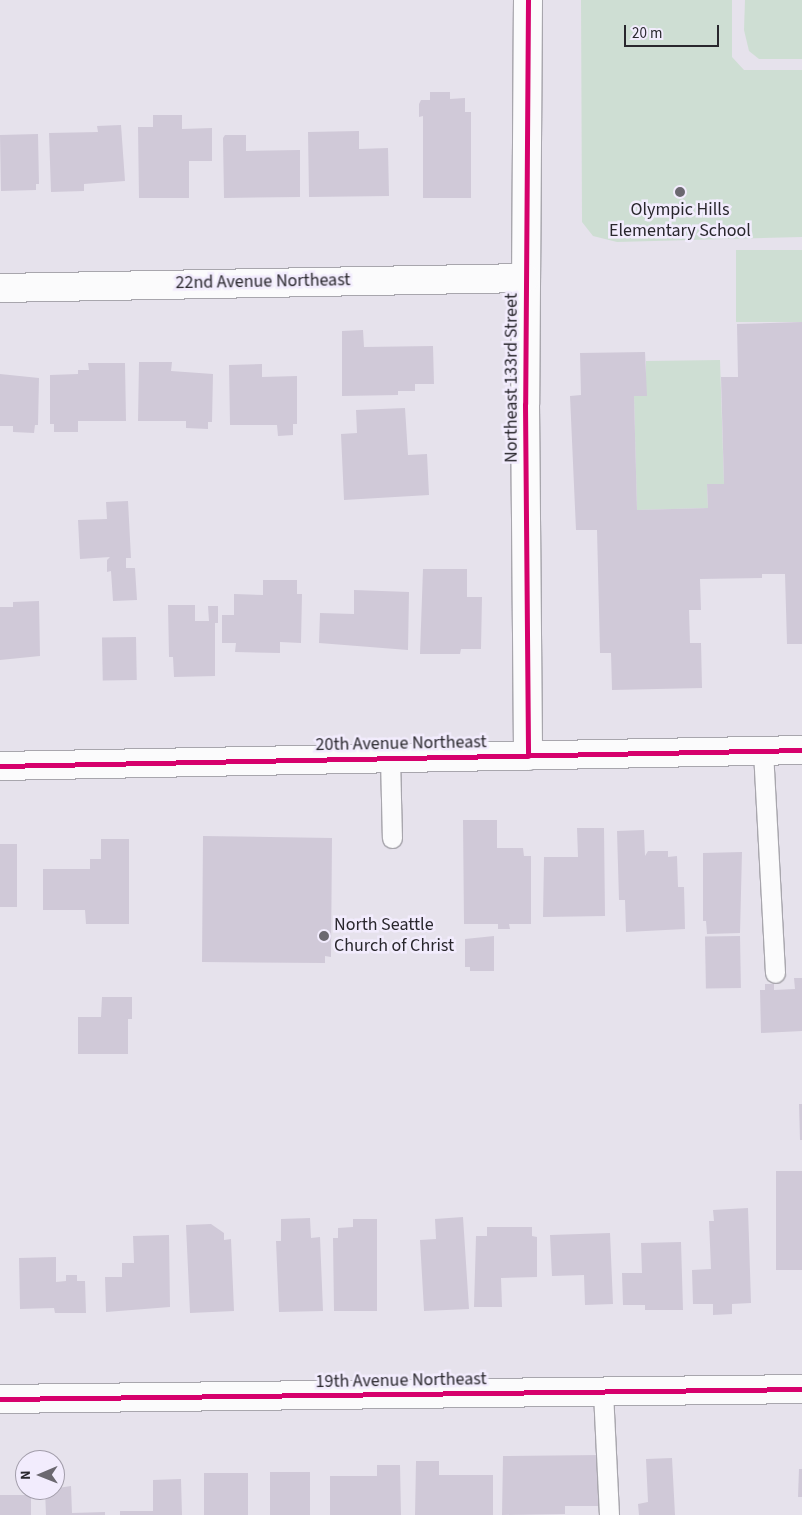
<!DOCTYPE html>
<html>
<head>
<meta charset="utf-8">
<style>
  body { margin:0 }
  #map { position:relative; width:802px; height:1515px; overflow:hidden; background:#e6e2ec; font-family:"Source Sans 3",sans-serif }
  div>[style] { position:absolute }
  .green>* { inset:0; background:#ceded3; transform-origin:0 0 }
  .building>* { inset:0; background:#d0c9d8; transform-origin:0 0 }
  .roads { filter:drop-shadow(1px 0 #a8a6ad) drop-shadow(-1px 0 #a8a6ad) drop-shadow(0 1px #a8a6ad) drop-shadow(0 -1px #a8a6ad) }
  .service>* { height:19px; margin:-9.5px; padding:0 9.5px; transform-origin:9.5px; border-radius:9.5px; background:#fbfbfc }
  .minor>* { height:28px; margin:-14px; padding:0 14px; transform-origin:14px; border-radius:14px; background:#fbfbfc }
  .cycleway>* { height:5px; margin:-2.5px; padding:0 2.5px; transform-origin:2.5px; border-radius:2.5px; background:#d6006c }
  .dots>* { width:14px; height:14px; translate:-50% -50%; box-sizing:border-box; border:2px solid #f2ecfd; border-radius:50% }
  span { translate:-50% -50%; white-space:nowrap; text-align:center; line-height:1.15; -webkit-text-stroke:5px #f2ecfd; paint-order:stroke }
  .poi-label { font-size:18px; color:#29272d }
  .left { translate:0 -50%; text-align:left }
  .street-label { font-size:18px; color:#29272d }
  .north { position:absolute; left:15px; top:1450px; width:50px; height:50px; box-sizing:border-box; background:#f2ecfd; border:1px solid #a29daa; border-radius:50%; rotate:269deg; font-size:14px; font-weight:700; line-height:20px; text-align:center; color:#29272d }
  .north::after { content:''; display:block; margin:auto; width:18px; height:22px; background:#6b6870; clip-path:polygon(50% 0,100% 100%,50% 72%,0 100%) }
  .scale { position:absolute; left:624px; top:25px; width:95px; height:22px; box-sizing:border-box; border:2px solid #29272d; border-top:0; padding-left:6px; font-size:15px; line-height:18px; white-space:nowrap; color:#29272d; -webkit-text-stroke:4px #f2ecfd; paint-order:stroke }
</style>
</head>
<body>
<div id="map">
  <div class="green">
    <i style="clip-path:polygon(581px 0,732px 0,732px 57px,744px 70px,802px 70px,802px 237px,617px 242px,593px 236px,582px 222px)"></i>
    <i style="clip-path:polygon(745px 0,802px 0,802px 59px,759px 59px,749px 51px,744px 30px)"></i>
    <i style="left:802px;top:250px;width:72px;height:66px;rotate:90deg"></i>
    <i style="clip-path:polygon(720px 360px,724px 484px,707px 484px,708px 508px,637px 510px,634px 396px,646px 396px,646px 361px)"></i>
  </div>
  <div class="building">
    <i style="clip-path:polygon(430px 92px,450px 92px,450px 99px,465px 98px,465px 112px,471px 112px,471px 198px,423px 198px,423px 116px,419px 117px,419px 104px,421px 100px,430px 100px)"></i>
    <i style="clip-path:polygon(153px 115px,182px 115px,182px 129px,212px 128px,212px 161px,189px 161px,189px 198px,139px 198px,138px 127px,153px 127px)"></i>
    <i style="clip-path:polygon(121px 125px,125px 181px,84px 184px,84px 191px,51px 192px,49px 133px,98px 132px,97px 126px)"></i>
    <i style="clip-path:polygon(359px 131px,359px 149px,388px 148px,389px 196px,309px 197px,308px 132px)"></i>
    <i style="clip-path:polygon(38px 134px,39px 184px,36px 184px,36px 190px,1px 191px,0 135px)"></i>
    <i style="clip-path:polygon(225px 135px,246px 135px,246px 151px,300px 150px,300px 197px,224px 198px,223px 138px)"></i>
    <i style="clip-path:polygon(802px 322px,802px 644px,787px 644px,785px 574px,762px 574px,762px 578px,700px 579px,701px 610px,689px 610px,690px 643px,701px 643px,702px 688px,612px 690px,611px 653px,600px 653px,597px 530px,576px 530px,570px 396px,581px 395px,580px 353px,645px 352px,647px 396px,634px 396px,637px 510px,708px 508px,707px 484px,724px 484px,721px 377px,738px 377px,737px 324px)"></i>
    <i style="clip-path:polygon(363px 330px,364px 347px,433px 346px,434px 384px,415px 384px,415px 391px,398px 391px,398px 395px,342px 396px,342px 331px)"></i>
    <i style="clip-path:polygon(139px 362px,172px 362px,171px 371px,213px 374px,212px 422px,208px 422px,208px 429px,186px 428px,186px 421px,138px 421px)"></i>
    <i style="clip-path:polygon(88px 363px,125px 363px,126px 421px,78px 421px,78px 432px,54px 432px,54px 424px,50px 424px,50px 375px,78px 374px,78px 370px,89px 370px)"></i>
    <i style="clip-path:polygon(262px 364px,262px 377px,297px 376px,297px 424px,293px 424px,293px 435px,278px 436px,277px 425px,230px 425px,229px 365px)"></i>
    <i style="clip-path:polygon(0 374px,39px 378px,38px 425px,35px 425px,34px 433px,13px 432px,13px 426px,0 426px)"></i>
    <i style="clip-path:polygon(405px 408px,408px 455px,427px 454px,429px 495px,344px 500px,341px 434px,357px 433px,356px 410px)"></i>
    <i style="clip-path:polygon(128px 501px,131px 558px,126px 558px,126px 568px,135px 568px,137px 600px,113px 601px,111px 571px,107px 572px,107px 560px,110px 557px,80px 559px,78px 520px,107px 519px,106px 502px)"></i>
    <i style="clip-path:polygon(423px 569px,467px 569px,467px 597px,482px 597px,481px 649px,461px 649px,460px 654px,420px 654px)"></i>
    <i style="clip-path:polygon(263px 580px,297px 580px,297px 594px,302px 594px,301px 643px,280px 642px,280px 653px,235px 652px,236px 643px,222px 643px,222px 615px,234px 615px,234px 594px,263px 595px)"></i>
    <i style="clip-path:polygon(354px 590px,409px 592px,408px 650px,319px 643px,320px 613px,354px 614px)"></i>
    <i style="clip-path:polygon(39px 601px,40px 656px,0 660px,0 607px,13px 607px,13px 602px)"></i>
    <i style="clip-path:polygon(168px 605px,195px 605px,195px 621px,209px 621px,208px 606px,218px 606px,218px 623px,215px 623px,215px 676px,174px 677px,173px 657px,169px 657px)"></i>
    <i style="left:136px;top:637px;width:43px;height:34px;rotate:89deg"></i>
    <i style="clip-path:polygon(463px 820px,497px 820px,497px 848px,523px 848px,524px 856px,531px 856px,531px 924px,509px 924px,510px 929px,498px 929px,498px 924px,464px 924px)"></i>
    <i style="clip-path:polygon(577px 828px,604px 828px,605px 916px,543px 917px,544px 857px,578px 857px)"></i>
    <i style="clip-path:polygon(644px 830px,645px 856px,648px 851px,668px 851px,668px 857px,677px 856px,678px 887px,684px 887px,685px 929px,626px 932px,625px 900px,619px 900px,617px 831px)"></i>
    <i style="clip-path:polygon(203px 836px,332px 838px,331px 957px,325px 956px,325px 963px,202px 962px)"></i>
    <i style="clip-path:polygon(101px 839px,129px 839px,129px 924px,86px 924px,85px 910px,43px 910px,43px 869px,90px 869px,90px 859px,101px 859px)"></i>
    <i style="left:0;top:844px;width:17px;height:63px"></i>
    <i style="clip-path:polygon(742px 852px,740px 933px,707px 934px,706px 921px,703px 921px,703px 853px)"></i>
    <i style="clip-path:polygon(494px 936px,494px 971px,470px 971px,470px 967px,465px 967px,465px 939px)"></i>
    <i style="left:740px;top:936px;width:52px;height:35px;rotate:89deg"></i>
    <i style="clip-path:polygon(794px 978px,802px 978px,802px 1031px,761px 1033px,760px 990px,765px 990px,765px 984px,774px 984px,774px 990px,795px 989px)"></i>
    <i style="clip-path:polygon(102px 997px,132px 997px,132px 1019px,128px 1019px,128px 1054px,78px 1054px,78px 1017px,101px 1017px)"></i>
    <i style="clip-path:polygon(799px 1104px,802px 1104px,802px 1140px,800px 1140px)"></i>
    <i style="left:802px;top:1171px;width:99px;height:26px;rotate:90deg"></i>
    <i style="clip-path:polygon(748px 1208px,751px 1303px,732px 1304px,732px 1314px,713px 1315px,713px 1304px,693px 1304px,692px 1270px,711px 1269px,709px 1221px,714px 1221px,713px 1210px)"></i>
    <i style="clip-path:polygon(463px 1217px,469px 1309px,424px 1311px,420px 1240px,436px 1239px,435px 1219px)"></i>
    <i style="clip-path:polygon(310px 1218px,311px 1238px,320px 1237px,323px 1311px,279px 1312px,276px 1241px,281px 1241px,281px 1219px)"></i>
    <i style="clip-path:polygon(353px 1219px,377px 1219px,377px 1311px,334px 1311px,333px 1238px,338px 1238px,338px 1228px,353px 1227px)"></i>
    <i style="clip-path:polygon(211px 1224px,224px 1233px,224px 1240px,231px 1239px,234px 1311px,190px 1313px,186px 1225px)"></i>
    <i style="clip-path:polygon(487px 1227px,532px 1227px,532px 1236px,537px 1237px,537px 1277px,501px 1278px,502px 1307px,474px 1307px,476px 1236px,487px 1236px)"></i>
    <i style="clip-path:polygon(610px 1233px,613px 1304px,585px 1305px,584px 1275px,552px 1276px,550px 1235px)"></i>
    <i style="clip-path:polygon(169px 1235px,170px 1307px,106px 1312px,105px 1277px,122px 1277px,122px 1263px,134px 1263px,133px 1236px)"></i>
    <i style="clip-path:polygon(681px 1242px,683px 1310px,645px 1310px,645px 1305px,623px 1305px,622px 1273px,642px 1273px,641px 1243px)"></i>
    <i style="clip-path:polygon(56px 1257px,56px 1282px,66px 1281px,66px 1275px,77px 1275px,77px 1281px,85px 1281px,86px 1313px,55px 1313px,54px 1308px,20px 1309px,19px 1258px)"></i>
    <i style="clip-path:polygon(600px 1455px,600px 1506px,565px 1506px,565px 1514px,502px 1515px,503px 1456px)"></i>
    <i style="clip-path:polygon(672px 1458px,675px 1515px,639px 1515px,638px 1504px,648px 1502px,646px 1459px)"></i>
    <i style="clip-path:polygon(416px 1461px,439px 1461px,439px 1475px,493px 1475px,493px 1515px,415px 1515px)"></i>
    <i style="clip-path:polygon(377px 1465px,400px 1465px,401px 1515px,330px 1515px,330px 1476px,377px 1476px)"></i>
    <i style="clip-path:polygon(799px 1469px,802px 1469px,802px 1497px,798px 1497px)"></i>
    <i style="left:270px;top:1472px;width:40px;height:43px"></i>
    <i style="left:204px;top:1473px;width:44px;height:42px"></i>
    <i style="clip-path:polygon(181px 1479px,182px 1515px,120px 1515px,120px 1511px,153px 1511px,153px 1480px)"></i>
    <i style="clip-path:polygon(71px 1486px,72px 1513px,105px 1512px,105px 1515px,46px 1515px,45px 1490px)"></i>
    <i style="left:0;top:1495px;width:31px;height:20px"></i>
  </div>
  <div class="roads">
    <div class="service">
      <i style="left:763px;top:751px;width:222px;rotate:86.9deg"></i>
      <i style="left:390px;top:758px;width:80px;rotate:88.6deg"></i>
      <i style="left:603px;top:1392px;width:123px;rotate:87.2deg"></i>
    </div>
    <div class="minor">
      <i style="left:528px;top:0;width:404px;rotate:90.4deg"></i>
      <i style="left:525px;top:404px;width:352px;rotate:89.5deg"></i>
      <i style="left:0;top:288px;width:525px;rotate:-1.09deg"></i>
      <i style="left:0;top:766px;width:802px;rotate:-1.14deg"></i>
      <i style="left:0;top:1399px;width:802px;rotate:-0.71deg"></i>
    </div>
  </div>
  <div class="cycleway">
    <i style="left:528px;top:0;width:404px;rotate:90.4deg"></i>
    <i style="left:525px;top:404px;width:352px;rotate:89.5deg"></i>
    <i style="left:0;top:766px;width:802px;rotate:-1.14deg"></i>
    <i style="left:0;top:1399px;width:802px;rotate:-0.71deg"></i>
  </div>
  <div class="dots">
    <i style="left:680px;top:192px;background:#6b6870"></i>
    <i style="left:324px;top:936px;background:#6b6870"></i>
  </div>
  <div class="poi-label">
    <span style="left:680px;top:221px">Olympic Hills<br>Elementary School</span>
    <span class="left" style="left:334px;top:936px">North Seattle<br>Church of Christ</span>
  </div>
  <div class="street-label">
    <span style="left:263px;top:282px;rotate:-1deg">22nd Avenue Northeast</span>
    <span style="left:512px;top:378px;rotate:-90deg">Northeast 133rd Street</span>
    <span style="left:401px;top:744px;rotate:-1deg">20th Avenue Northeast</span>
    <span style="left:401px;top:1381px;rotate:-1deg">19th Avenue Northeast</span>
  </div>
  <div class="north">N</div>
  <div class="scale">20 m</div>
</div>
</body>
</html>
